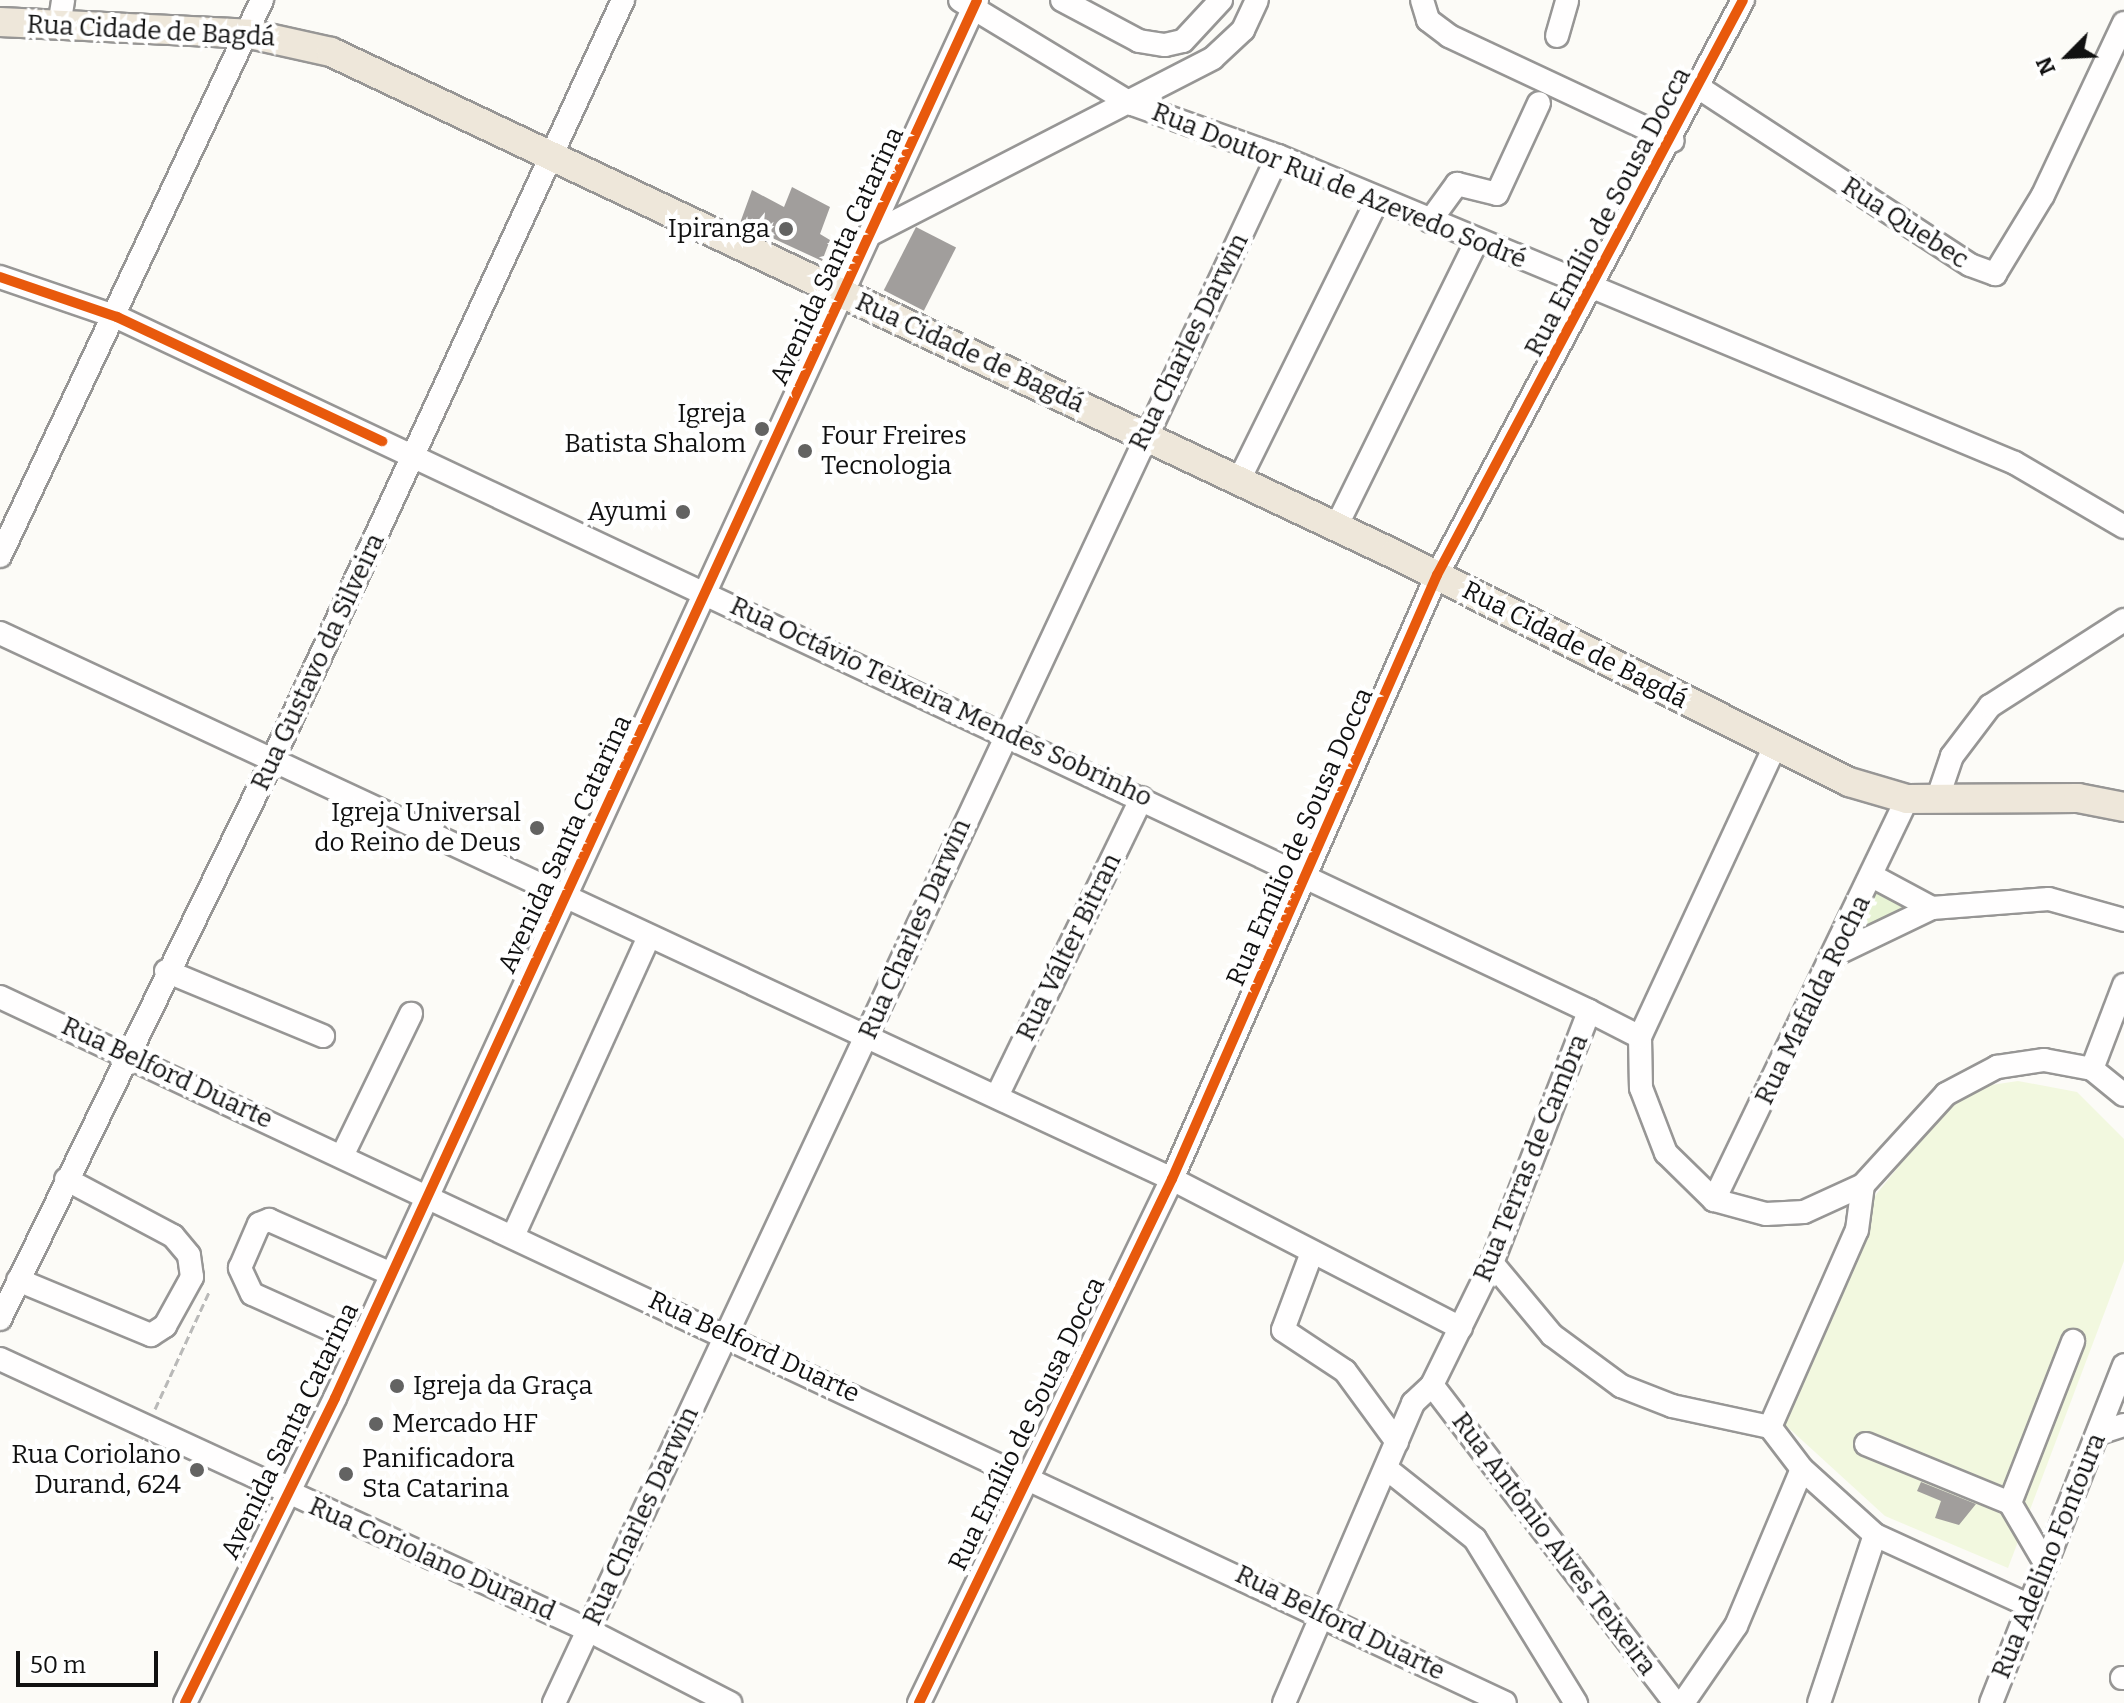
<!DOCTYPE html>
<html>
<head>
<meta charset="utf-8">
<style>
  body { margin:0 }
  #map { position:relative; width:2124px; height:1703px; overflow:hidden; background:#fcfbf7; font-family:Bitter,serif }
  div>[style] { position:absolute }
  .green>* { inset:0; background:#e8f4d5 }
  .pitch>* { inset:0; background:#f2f8df }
  .building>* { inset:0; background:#a19e9c; transform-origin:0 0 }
  .path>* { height:3px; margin-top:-1.5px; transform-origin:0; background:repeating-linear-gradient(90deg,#b9b9b8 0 8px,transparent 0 12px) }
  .roads { filter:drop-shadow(2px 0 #979695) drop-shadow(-2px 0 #979695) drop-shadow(0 2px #979695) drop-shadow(0 -2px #979695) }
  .minor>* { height:22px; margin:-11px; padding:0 11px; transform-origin:11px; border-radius:11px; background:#fffefe }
  .major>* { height:28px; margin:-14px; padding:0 14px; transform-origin:14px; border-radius:14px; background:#eee7da }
  .cycleway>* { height:10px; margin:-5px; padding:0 5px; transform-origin:5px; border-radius:5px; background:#e8590c }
  .dots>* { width:22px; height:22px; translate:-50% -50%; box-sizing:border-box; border:4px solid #fff; border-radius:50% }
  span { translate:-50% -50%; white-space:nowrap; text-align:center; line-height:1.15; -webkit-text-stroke:8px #fff; paint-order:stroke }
  .street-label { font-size:26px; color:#111 }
  .poi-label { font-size:26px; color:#111 }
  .right { translate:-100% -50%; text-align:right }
  .left { translate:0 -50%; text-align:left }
  .north { position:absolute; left:2028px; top:16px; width:80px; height:80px; -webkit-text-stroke:6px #fff; paint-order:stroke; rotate:246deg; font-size:22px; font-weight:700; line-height:32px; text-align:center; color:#111 }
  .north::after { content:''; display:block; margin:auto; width:28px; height:36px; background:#111; clip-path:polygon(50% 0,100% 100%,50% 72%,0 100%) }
  .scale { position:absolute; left:16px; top:1651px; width:142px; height:36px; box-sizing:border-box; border:4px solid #111; border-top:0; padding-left:10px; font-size:24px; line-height:28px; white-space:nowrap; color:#111; -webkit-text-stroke:6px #fff; paint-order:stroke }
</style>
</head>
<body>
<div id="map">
  <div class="green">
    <i style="clip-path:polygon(1873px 885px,1922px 906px,1847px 942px)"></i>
  </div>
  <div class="pitch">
    <i style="clip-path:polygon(2018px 1081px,2077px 1092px,2124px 1139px,2124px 1261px,2008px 1568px,1885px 1516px,1768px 1409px,1870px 1202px,1946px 1108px,1978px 1087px)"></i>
  </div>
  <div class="building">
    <i style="clip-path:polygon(792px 187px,830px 207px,820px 234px,830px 240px,822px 261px,740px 223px,752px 190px,784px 207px)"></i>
    <i style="left:916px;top:227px;width:45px;height:71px;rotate:27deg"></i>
    <i style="clip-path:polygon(1921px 1482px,1976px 1504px,1959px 1525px,1935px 1518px,1941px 1501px,1917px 1491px)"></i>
  </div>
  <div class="path">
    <i style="left:155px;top:1409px;width:129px;rotate:-65.2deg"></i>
  </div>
  <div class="roads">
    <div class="minor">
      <i style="left:960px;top:0;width:201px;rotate:31.2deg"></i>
      <i style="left:1132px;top:104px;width:155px;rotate:19.6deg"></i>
      <i style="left:1278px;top:156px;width:798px;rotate:22.61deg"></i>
      <i style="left:2015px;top:463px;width:126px;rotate:30.4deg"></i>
      <i style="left:1062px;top:0;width:87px;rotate:28deg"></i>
      <i style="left:1139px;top:41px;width:26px;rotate:9deg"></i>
      <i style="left:1165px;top:45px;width:18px;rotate:-13deg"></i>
      <i style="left:1183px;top:41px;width:56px;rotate:-47.2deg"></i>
      <i style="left:1422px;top:0;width:21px;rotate:73deg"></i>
      <i style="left:1428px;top:20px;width:26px;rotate:37deg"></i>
      <i style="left:1449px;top:36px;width:247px;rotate:25.1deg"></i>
      <i style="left:59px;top:26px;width:26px;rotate:-81deg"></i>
      <i style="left:1557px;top:36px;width:37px;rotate:-74deg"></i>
      <i style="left:1701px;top:89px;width:321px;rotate:33.2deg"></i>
      <i style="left:1970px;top:265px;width:27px;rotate:20deg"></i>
      <i style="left:1995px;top:274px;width:92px;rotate:-58.7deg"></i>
      <i style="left:2043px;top:195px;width:190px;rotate:-64.8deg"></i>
      <i style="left:1430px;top:221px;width:46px;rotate:-53.9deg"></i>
      <i style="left:1457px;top:184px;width:41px;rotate:14deg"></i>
      <i style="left:1497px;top:194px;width:100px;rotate:-65.2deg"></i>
      <i style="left:873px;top:233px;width:382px;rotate:-27.2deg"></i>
      <i style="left:1213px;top:58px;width:41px;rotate:-43deg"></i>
      <i style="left:1243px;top:30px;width:33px;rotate:-65deg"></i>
      <i style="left:0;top:277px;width:124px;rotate:18.9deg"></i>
      <i style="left:117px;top:317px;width:1627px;rotate:25.24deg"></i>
      <i style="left:1239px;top:480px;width:313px;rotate:-63.7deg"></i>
      <i style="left:1336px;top:527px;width:319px;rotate:-63.8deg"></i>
      <i style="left:0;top:556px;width:615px;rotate:-64.77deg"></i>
      <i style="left:0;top:633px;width:1293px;rotate:24.98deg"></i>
      <i style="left:1172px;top:1179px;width:325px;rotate:27.3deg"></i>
      <i style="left:1937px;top:800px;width:46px;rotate:-71.2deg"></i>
      <i style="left:1952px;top:756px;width:63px;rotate:-52.8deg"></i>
      <i style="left:1990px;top:706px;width:159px;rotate:-32.7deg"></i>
      <i style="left:1874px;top:877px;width:66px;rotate:28.1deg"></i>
      <i style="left:1834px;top:955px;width:109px;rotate:-25.6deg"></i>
      <i style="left:1932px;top:908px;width:117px;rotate:-4.4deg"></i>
      <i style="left:2049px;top:899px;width:78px;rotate:15.6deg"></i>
      <i style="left:166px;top:971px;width:170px;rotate:22.5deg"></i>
      <i style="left:0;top:997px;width:1662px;rotate:25.13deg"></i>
      <i style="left:1640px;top:1037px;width:51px;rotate:88.9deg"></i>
      <i style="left:1641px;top:1088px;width:70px;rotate:69deg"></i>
      <i style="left:1666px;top:1153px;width:67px;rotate:44.4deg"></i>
      <i style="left:1714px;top:1200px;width:54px;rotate:15.1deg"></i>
      <i style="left:1766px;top:1214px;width:38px;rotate:-3deg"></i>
      <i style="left:1804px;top:1212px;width:65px;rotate:-24.6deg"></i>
      <i style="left:1863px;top:1185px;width:123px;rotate:-47.6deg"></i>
      <i style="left:1946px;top:1094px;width:58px;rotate:-27.9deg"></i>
      <i style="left:1997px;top:1067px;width:48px;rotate:-8.5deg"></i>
      <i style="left:2044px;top:1060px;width:49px;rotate:10.6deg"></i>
      <i style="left:2092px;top:1069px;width:41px;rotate:39.1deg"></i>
      <i style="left:2092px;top:1069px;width:90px;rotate:-69.1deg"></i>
      <i style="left:997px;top:1096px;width:331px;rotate:-64.1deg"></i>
      <i style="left:343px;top:1154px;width:156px;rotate:-64.1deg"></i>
      <i style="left:1714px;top:1200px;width:445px;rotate:-64.3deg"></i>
      <i style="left:514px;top:1234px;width:327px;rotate:-65.6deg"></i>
      <i style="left:1311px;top:1255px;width:80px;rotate:110.5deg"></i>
      <i style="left:1283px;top:1330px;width:74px;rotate:33.5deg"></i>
      <i style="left:1345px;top:1371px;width:88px;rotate:53.8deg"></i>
      <i style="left:1492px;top:1263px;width:94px;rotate:50.2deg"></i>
      <i style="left:1552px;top:1335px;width:86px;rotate:36.5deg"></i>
      <i style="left:1621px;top:1386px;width:55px;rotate:21.4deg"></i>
      <i style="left:1672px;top:1406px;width:100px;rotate:12.1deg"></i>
      <i style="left:1770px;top:1427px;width:53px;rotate:52.7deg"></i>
      <i style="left:1802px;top:1469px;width:98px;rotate:42.1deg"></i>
      <i style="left:1875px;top:1535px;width:166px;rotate:24.6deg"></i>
      <i style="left:18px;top:1280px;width:144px;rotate:22.5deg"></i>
      <i style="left:151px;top:1335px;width:17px;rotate:-33deg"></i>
      <i style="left:165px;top:1326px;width:56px;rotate:-61.1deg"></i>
      <i style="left:192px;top:1277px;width:22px;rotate:-98deg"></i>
      <i style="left:189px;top:1255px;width:25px;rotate:-130deg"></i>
      <i style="left:173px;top:1236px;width:121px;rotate:-152deg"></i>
      <i style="left:0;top:1319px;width:623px;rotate:-64.01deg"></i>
      <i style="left:273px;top:759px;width:836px;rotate:-65.24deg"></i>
      <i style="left:359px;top:1342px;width:117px;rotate:-155.8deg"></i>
      <i style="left:252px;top:1294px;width:29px;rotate:-115deg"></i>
      <i style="left:240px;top:1268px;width:48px;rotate:-66.6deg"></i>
      <i style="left:259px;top:1224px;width:11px;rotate:-22deg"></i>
      <i style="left:269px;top:1220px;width:131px;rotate:23.8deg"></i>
      <i style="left:0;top:1359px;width:647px;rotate:24.74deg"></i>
      <i style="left:588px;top:1630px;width:160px;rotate:27.2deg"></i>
      <i style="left:1432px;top:1385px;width:136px;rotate:-63.8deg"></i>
      <i style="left:1492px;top:1263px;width:270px;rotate:-68.9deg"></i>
      <i style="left:1589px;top:1011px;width:57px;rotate:27deg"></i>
      <i style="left:1640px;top:1037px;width:321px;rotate:-65.1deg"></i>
      <i style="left:1432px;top:1385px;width:400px;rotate:52.6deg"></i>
      <i style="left:1770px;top:1427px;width:215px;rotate:-66.2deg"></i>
      <i style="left:1857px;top:1230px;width:45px;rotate:-82.4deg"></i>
      <i style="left:2099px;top:1433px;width:26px;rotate:-18deg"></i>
      <i style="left:1866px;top:1444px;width:156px;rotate:22.3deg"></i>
      <i style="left:1387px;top:1469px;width:112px;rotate:38.5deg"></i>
      <i style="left:1475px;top:1539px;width:193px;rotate:58.4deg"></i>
      <i style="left:2044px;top:1561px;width:67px;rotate:-120.4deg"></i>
      <i style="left:2010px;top:1503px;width:174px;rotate:-68.7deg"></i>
      <i style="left:2122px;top:1678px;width:2px"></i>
      <i style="left:185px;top:1703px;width:340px;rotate:-63.8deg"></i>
      <i style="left:335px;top:1398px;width:1538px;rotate:-65.33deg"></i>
      <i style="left:554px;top:1703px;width:1708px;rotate:-64.92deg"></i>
      <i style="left:919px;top:1703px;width:582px;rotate:-64.23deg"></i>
      <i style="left:1172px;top:1179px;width:660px;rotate:-66.31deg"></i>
      <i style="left:1437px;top:575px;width:651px;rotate:-61.98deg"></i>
      <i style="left:1284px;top:1703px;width:327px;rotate:-66.7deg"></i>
      <i style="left:1413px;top:1403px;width:26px;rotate:-43deg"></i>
      <i style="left:1683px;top:1703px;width:93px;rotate:-55.5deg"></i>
      <i style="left:1736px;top:1626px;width:170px;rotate:-67.2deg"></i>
      <i style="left:1819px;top:1703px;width:177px;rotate:-71.6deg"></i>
      <i style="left:1991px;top:1703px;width:363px;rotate:-68.5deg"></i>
    </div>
    <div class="major">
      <i style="left:0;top:22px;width:250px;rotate:2.7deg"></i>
      <i style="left:250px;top:34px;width:83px;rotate:12.5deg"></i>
      <i style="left:331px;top:52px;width:1176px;rotate:25.28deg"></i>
      <i style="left:1394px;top:554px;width:509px;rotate:26.62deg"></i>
      <i style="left:1849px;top:782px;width:60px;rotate:16.3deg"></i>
      <i style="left:1907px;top:799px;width:171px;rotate:-0.3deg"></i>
      <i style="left:2078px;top:798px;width:47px;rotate:11.1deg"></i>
    </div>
  </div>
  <div class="cycleway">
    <i style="left:0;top:277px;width:124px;rotate:18.9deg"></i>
    <i style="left:117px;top:317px;width:293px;rotate:25.1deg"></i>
    <i style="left:185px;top:1703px;width:340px;rotate:-63.8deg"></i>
    <i style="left:335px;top:1398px;width:1538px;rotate:-65.33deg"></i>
    <i style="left:919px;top:1703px;width:582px;rotate:-64.23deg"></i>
    <i style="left:1172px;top:1179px;width:660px;rotate:-66.31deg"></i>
    <i style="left:1437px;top:575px;width:651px;rotate:-61.98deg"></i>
  </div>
  <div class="dots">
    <i style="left:786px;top:229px;background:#636362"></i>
    <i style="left:762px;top:429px;background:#636362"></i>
    <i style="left:805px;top:451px;background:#636362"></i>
    <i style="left:683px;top:512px;background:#636362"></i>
    <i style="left:537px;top:828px;background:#636362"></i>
    <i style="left:397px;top:1386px;background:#636362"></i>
    <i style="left:376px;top:1424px;background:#636362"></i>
    <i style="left:197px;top:1470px;background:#636362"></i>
    <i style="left:346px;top:1474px;background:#636362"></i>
  </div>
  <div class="street-label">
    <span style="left:151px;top:31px;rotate:3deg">Rua Cidade de Bagdá</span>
    <span style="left:1339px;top:186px;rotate:22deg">Rua Doutor Rui de Azevedo Sodré</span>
    <span style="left:1608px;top:212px;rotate:-62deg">Rua Emílio de Sousa Docca</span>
    <span style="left:1905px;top:223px;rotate:33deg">Rua Quebec</span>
    <span style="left:837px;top:256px;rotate:-65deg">Avenida Santa Catarina</span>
    <span style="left:1189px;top:342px;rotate:-64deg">Rua Charles Darwin</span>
    <span style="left:970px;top:353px;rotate:25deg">Rua Cidade de Bagdá</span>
    <span style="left:1575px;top:645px;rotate:27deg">Rua Cidade de Bagdá</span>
    <span style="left:318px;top:662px;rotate:-65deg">Rua Gustavo da Silveira</span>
    <span style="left:941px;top:702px;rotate:25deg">Rua Octávio Teixeira Mendes Sobrinho</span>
    <span style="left:1300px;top:837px;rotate:-66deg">Rua Emílio de Sousa Docca</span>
    <span style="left:565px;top:844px;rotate:-65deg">Avenida Santa Catarina</span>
    <span style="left:915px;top:929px;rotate:-66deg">Rua Charles Darwin</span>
    <span style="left:1069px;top:947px;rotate:-64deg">Rua Válter Bitran</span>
    <span style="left:1813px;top:1000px;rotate:-64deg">Rua Mafalda Rocha</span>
    <span style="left:167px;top:1073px;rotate:25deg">Rua Belford Duarte</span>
    <span style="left:1531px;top:1158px;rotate:-68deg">Rua Terras de Cambra</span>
    <span style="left:754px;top:1347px;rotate:25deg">Rua Belford Duarte</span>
    <span style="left:1027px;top:1424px;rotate:-64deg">Rua Emílio de Sousa Docca</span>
    <span style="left:290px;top:1431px;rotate:-64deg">Avenida Santa Catarina</span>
    <span style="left:641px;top:1516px;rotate:-65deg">Rua Charles Darwin</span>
    <span style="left:1554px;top:1544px;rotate:53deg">Rua Antônio Alves Teixeira</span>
    <span style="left:2049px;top:1556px;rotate:-68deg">Rua Adelino Fontoura</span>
    <span style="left:432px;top:1559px;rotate:24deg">Rua Coriolano Durand</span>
    <span style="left:1340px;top:1623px;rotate:26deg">Rua Belford Duarte</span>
  </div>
  <div class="poi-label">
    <span class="right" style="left:770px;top:229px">Ipiranga</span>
    <span class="right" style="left:746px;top:429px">Igreja<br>Batista Shalom</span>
    <span class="left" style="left:821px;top:451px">Four Freires<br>Tecnologia</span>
    <span class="right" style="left:667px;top:512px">Ayumi</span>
    <span class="right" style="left:521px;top:828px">Igreja Universal<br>do Reino de Deus</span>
    <span class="left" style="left:413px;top:1386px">Igreja da Graça</span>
    <span class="left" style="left:392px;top:1424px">Mercado HF</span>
    <span class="right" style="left:181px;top:1470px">Rua Coriolano<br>Durand, 624</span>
    <span class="left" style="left:362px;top:1474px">Panificadora<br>Sta Catarina</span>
  </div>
  <div class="north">N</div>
  <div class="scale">50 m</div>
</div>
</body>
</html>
